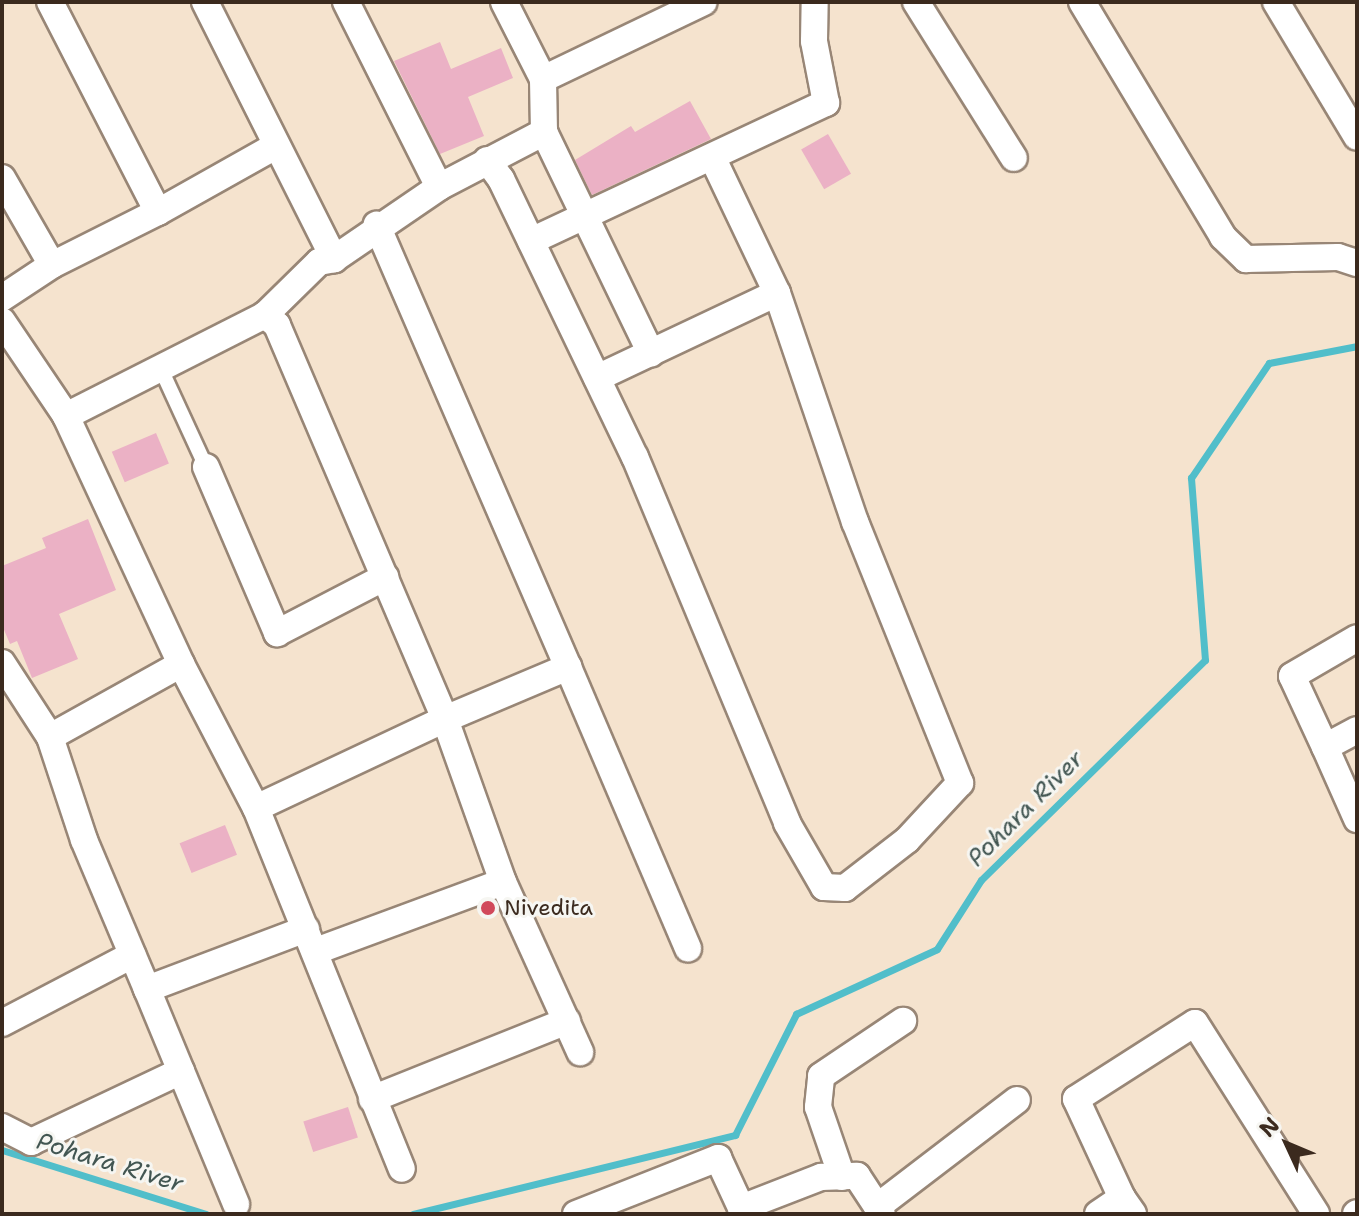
<!DOCTYPE html>
<html>
<head>
<meta charset="utf-8">
<style>
  body { margin:0 }
  #map { position:relative; width:1359px; height:1216px; overflow:hidden; background:#f5e3ce; font-family:"Shantell Sans",sans-serif }
  div>[style] { position:absolute }
  .stream>* { height:7px; margin:-3.5px; padding:0 3.5px; transform-origin:3.5px; border-radius:3.5px; background:#51beca }
  .building>* { inset:0; background:#ebb1c5; transform-origin:0 0 }
  .roads { filter:drop-shadow(2px 0 #988676) drop-shadow(-2px 0 #988676) drop-shadow(0 2px #988676) drop-shadow(0 -2px #988676) }
  .service>* { height:14px; margin:-7px; padding:0 7px; transform-origin:7px; border-radius:7px; background:#fff }
  .minor>* { height:26px; margin:-13px; padding:0 13px; transform-origin:13px; border-radius:13px; background:#fff }
  .dots>* { width:22px; height:22px; translate:-50% -50%; box-sizing:border-box; border:4px solid #f6f6f2; border-radius:50% }
  span { translate:-50% -50%; white-space:nowrap; text-align:center; line-height:1.15; -webkit-text-stroke:6px #f6f6f2; paint-order:stroke }
  .poi-label { font-size:22px; color:#3b2a1e }
  .left { translate:0 -50%; text-align:left }
  .water-label { font-size:24px; color:#425652; font-style:italic }
  .frame { position:absolute; inset:0; border:4px solid #3b2a1e; pointer-events:none }
  .north { position:absolute; left:1247px; top:1104px; width:80px; height:80px; -webkit-text-stroke:6px #f6f6f2; paint-order:stroke; rotate:314deg; font-size:22px; font-weight:700; line-height:32px; text-align:center; color:#3b2a1e }
  .north::after { content:''; display:block; margin:auto; width:28px; height:36px; background:#3b2a1e; clip-path:polygon(50% 0,100% 100%,50% 72%,0 100%) }
</style>
</head>
<body>
<div id="map">
  <div class="stream">
    <i style="left:2px;top:1150px;width:214px;rotate:17.4deg"></i>
    <i style="left:413px;top:1214px;width:332px;rotate:-13.8deg"></i>
    <i style="left:735px;top:1135px;width:136px;rotate:-63.2deg"></i>
    <i style="left:796px;top:1014px;width:155px;rotate:-24.7deg"></i>
    <i style="left:937px;top:949px;width:82px;rotate:-57.5deg"></i>
    <i style="left:981px;top:880px;width:314px;rotate:-44.5deg"></i>
    <i style="left:1205px;top:660px;width:183px;rotate:-94.4deg"></i>
    <i style="left:1191px;top:478px;width:139px;rotate:-55.9deg"></i>
    <i style="left:1269px;top:363px;width:90px;rotate:-10.9deg"></i>
  </div>
  <div class="building">
    <i style="clip-path:polygon(440px 42px,451px 69px,501px 48px,513px 78px,468px 97px,484px 136px,440px 154px,394px 61px)"></i>
    <i style="clip-path:polygon(690px 101px,711px 139px,592px 195px,575px 160px,631px 126px,635px 132px)"></i>
    <i style="left:828px;top:134px;width:46px;height:31px;rotate:60deg"></i>
    <i style="left:156px;top:433px;width:33px;height:48px;rotate:67deg"></i>
    <i style="clip-path:polygon(88px 519px,116px 590px,59px 614px,78px 659px,32px 678px,17px 641px,10px 644px,2px 625px,2px 566px,46px 548px,42px 538px)"></i>
    <i style="left:225px;top:825px;width:32px;height:49px;rotate:68deg"></i>
    <i style="left:348px;top:1107px;width:32px;height:47px;rotate:72deg"></i>
  </div>
  <div class="roads">
    <div class="service">
      <i style="left:160px;top:367px;width:110px;rotate:65.3deg"></i>
    </div>
    <div class="minor">
      <i style="left:205px;top:2px;width:288px;rotate:63.3deg"></i>
      <i style="left:346px;top:2px;width:207px;rotate:63.3deg"></i>
      <i style="left:504px;top:2px;width:86px;rotate:63.1deg"></i>
      <i style="left:916px;top:2px;width:184px;rotate:57.9deg"></i>
      <i style="left:1082px;top:2px;width:274px;rotate:59deg"></i>
      <i style="left:1223px;top:237px;width:32px;rotate:44deg"></i>
      <i style="left:1246px;top:259px;width:92px;rotate:-1.2deg"></i>
      <i style="left:1338px;top:257px;width:20px;rotate:18deg"></i>
      <i style="left:1276px;top:2px;width:157px;rotate:59deg"></i>
      <i style="left:544px;top:132px;width:246px;rotate:64.2deg"></i>
      <i style="left:487px;top:160px;width:24px;rotate:54deg"></i>
      <i style="left:501px;top:179px;width:309px;rotate:64.3deg"></i>
      <i style="left:635px;top:457px;width:396px;rotate:67.4deg"></i>
      <i style="left:787px;top:823px;width:74px;rotate:60deg"></i>
      <i style="left:824px;top:887px;width:21px;rotate:3deg"></i>
      <i style="left:845px;top:888px;width:78px;rotate:-37.7deg"></i>
      <i style="left:907px;top:840px;width:78px;rotate:-47.1deg"></i>
      <i style="left:960px;top:783px;width:281px;rotate:-111.9deg"></i>
      <i style="left:855px;top:522px;width:242px;rotate:-108.8deg"></i>
      <i style="left:777px;top:293px;width:148px;rotate:-115.5deg"></i>
      <i style="left:2px;top:178px;width:100px;rotate:60.1deg"></i>
      <i style="left:158px;top:212px;width:133px;rotate:-29.3deg"></i>
      <i style="left:531px;top:241px;width:326px;rotate:-25.1deg"></i>
      <i style="left:826px;top:103px;width:63px;rotate:-101deg"></i>
      <i style="left:814px;top:41px;width:39px;rotate:-89deg"></i>
      <i style="left:2px;top:298px;width:60px;rotate:-33.4deg"></i>
      <i style="left:52px;top:265px;width:119px;rotate:-26.6deg"></i>
      <i style="left:158px;top:212px;width:236px;rotate:-117.2deg"></i>
      <i style="left:2px;top:321px;width:115px;rotate:56deg"></i>
      <i style="left:66px;top:416px;width:223px;rotate:-26.9deg"></i>
      <i style="left:265px;top:315px;width:76px;rotate:-44.5deg"></i>
      <i style="left:319px;top:262px;width:15px;rotate:-11deg"></i>
      <i style="left:334px;top:259px;width:127px;rotate:-34.4deg"></i>
      <i style="left:439px;top:187px;width:119px;rotate:-27.6deg"></i>
      <i style="left:544px;top:132px;width:53px;rotate:-91.1deg"></i>
      <i style="left:543px;top:79px;width:178px;rotate:-25.6deg"></i>
      <i style="left:597px;top:378px;width:199px;rotate:-25.3deg"></i>
      <i style="left:66px;top:416px;width:273px;rotate:65.1deg"></i>
      <i style="left:181px;top:664px;width:162px;rotate:62.5deg"></i>
      <i style="left:256px;top:808px;width:389px;rotate:68deg"></i>
      <i style="left:206px;top:467px;width:181px;rotate:66.8deg"></i>
      <i style="left:277px;top:633px;width:122px;rotate:-27.4deg"></i>
      <i style="left:2px;top:663px;width:88px;rotate:57deg"></i>
      <i style="left:50px;top:737px;width:150px;rotate:-29.1deg"></i>
      <i style="left:568px;top:667px;width:306px;rotate:66.9deg"></i>
      <i style="left:1357px;top:730px;width:36px;rotate:152deg"></i>
      <i style="left:1325px;top:747px;width:79px;rotate:66deg"></i>
      <i style="left:50px;top:737px;width:108px;rotate:71.7deg"></i>
      <i style="left:84px;top:840px;width:162px;rotate:67.1deg"></i>
      <i style="left:147px;top:989px;width:170px;rotate:-20.7deg"></i>
      <i style="left:1325px;top:747px;width:78px;rotate:-114.9deg"></i>
      <i style="left:1292px;top:676px;width:75px;rotate:-30.3deg"></i>
      <i style="left:256px;top:808px;width:209px;rotate:-25.2deg"></i>
      <i style="left:445px;top:719px;width:428px;rotate:-113.1deg"></i>
      <i style="left:277px;top:325px;width:16px;rotate:-140deg"></i>
      <i style="left:503px;top:882px;width:187px;rotate:65.6deg"></i>
      <i style="left:316px;top:951px;width:199px;rotate:-20.3deg"></i>
      <i style="left:503px;top:882px;width:173px;rotate:-109.6deg"></i>
      <i style="left:445px;top:719px;width:134px;rotate:-22.9deg"></i>
      <i style="left:568px;top:667px;width:482px;rotate:-113.4deg"></i>
      <i style="left:147px;top:989px;width:233px;rotate:67.5deg"></i>
      <i style="left:2px;top:1023px;width:147px;rotate:-27.6deg"></i>
      <i style="left:372px;top:1099px;width:210px;rotate:-21.8deg"></i>
      <i style="left:2px;top:1127px;width:33px;rotate:27deg"></i>
      <i style="left:31px;top:1142px;width:166px;rotate:-25.3deg"></i>
      <i style="left:842px;top:1177px;width:74px;rotate:-108.9deg"></i>
      <i style="left:818px;top:1107px;width:31px;rotate:-84deg"></i>
      <i style="left:821px;top:1076px;width:99px;rotate:-33.9deg"></i>
      <i style="left:1122px;top:1198px;width:109px;rotate:-114.9deg"></i>
      <i style="left:1076px;top:1099px;width:141px;rotate:-32.6deg"></i>
      <i style="left:1195px;top:1023px;width:226px;rotate:57.6deg"></i>
      <i style="left:877px;top:1207px;width:176px;rotate:-37.4deg"></i>
      <i style="left:741px;top:1208px;width:86px;rotate:-21.2deg"></i>
      <i style="left:821px;top:1177px;width:36px;rotate:-2deg"></i>
      <i style="left:857px;top:1176px;width:45px;rotate:56.7deg"></i>
      <i style="left:576px;top:1214px;width:153px;rotate:-21.5deg"></i>
      <i style="left:718px;top:1158px;width:62px;rotate:65.1deg"></i>
      <i style="left:1098px;top:1214px;width:29px;rotate:-34deg"></i>
      <i style="left:1122px;top:1198px;width:19px;rotate:55deg"></i>
      <i style="left:1356px;top:1214px;width:1px;rotate:-45deg"></i>
    </div>
  </div>
  <div class="dots">
    <i style="left:488px;top:908px;background:#d1495b"></i>
  </div>
  <div class="poi-label">
    <span class="left" style="left:504px;top:908px">Nivedita</span>
  </div>
  <div class="water-label">
    <span style="left:1026px;top:809px;rotate:-45deg">Pohara River</span>
    <span style="left:110px;top:1163px;rotate:17deg">Pohara River</span>
  </div>
  <div class="frame"></div>
  <div class="north">N</div>
</div>
</body>
</html>
